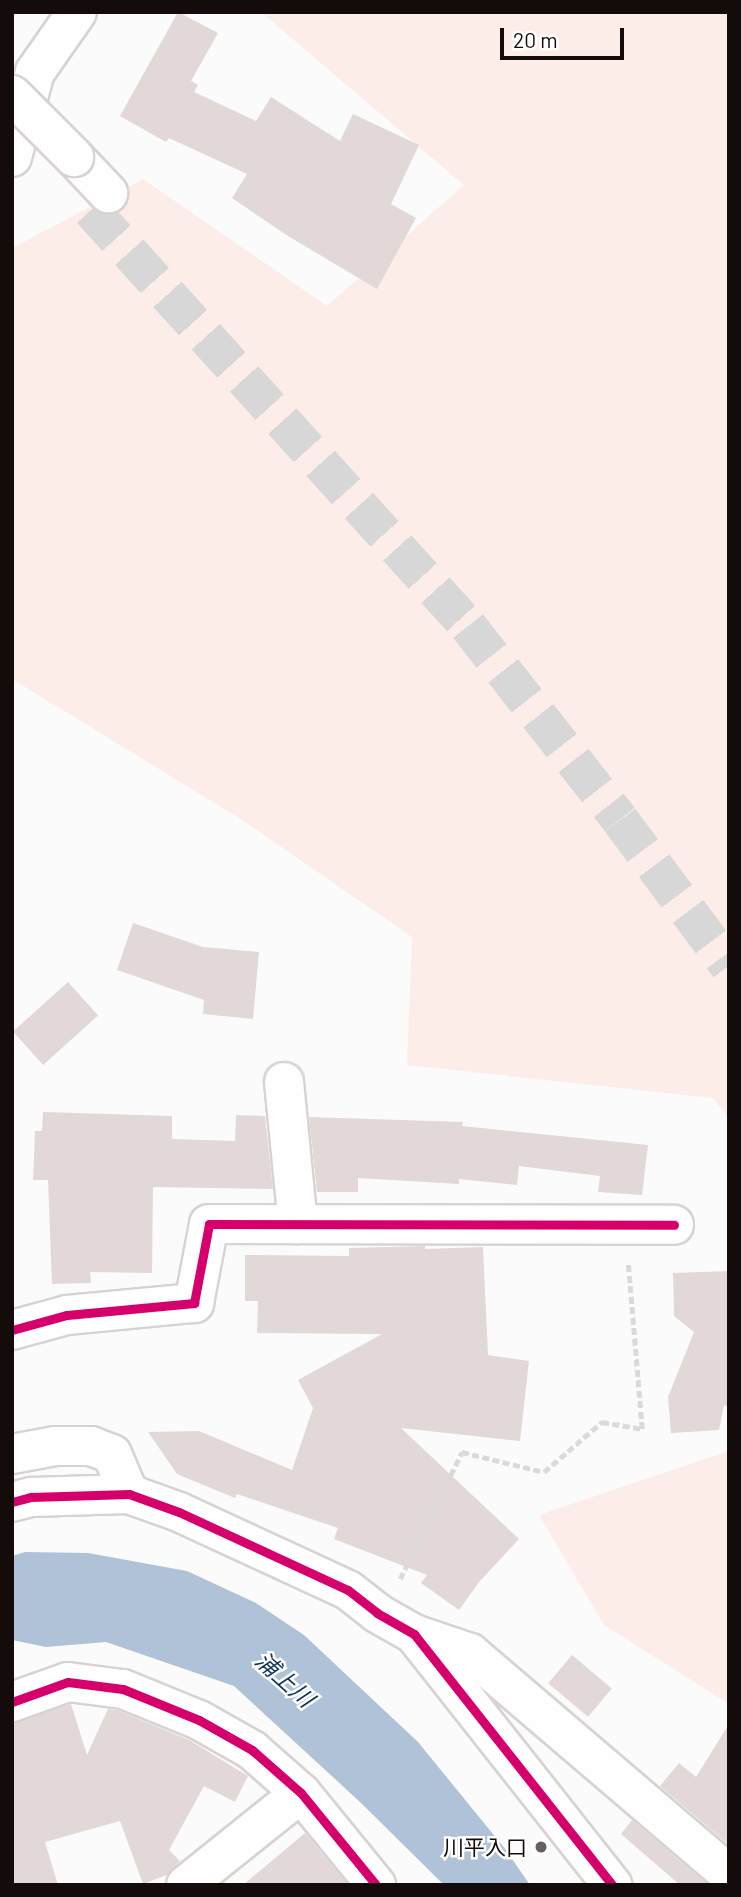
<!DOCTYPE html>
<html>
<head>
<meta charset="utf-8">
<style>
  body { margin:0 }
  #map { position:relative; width:741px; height:1897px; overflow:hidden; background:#fbfbfb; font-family:Barlow,"Noto Sans JP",sans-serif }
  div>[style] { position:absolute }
  .green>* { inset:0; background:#fcede9 }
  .water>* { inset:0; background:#b0c2d7 }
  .building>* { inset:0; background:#e1d8d7; transform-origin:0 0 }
  .motorway-tunnel>* { height:38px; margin-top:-19px; transform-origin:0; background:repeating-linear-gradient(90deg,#d8d7d7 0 38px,transparent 0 57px) }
  .path>* { height:4.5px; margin-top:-2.25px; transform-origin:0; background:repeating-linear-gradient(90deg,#dadada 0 7px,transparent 0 10.5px) }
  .roads { filter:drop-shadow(2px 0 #d8d3d2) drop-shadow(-2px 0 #d8d3d2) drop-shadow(0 2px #d8d3d2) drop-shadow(0 -2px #d8d3d2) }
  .minor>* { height:38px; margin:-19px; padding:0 19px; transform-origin:19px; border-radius:19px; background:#fefefe }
  .tertiary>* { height:38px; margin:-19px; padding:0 19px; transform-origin:19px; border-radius:19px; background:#fefefe }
  .motorway>* { height:38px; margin:-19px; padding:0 19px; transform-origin:19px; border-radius:19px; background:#fefefe }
  .bridges { filter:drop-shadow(2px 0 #d8d3d2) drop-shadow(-2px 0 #d8d3d2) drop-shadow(0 2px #d8d3d2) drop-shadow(0 -2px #d8d3d2) }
  .motorway-bridge>* { height:38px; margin:-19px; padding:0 19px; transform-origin:19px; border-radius:19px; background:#fefefe }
  .cycleway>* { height:9px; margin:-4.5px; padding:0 4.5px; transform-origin:4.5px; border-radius:4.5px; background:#d6006c }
  .dots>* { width:19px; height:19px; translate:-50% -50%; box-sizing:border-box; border:4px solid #fff; border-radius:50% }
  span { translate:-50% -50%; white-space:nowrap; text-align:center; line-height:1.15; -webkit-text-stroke:5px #fff; paint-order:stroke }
  .poi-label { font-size:21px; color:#140c0a }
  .right { translate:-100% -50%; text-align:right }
  .water-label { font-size:23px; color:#0e345b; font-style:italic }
  .frame { position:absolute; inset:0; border:14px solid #140c0a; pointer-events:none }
  .scale { position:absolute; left:500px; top:28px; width:124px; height:32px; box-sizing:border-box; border:4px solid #140c0a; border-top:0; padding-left:9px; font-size:21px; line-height:24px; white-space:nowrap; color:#140c0a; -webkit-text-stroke:5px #fff; paint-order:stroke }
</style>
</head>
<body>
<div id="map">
  <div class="green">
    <i style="clip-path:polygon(261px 12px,729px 12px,729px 1118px,713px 1098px,407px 1065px,412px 937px,239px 818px,12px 679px,12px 248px,143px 179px,327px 306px,464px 185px)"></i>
    <i style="clip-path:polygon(729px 1451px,729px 1704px,604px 1625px,539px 1515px)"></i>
  </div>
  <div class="water">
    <i style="clip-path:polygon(25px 1552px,88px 1553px,187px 1571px,256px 1603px,304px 1635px,418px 1742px,506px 1850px,530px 1885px,444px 1885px,360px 1802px,234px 1686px,106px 1642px,46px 1647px,12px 1640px,12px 1556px)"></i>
  </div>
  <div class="building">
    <i style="clip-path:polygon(178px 12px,218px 33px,191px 81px,198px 85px,194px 92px,256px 121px,271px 97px,340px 141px,353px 114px,419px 145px,391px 204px,416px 218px,377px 289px,288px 236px,232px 198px,247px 174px,169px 138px,166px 142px,120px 116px)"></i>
    <i style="clip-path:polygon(133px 923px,203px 947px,259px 952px,253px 1019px,203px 1014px,204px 1000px,117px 970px)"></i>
    <i style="left:68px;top:982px;width:45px;height:74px;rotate:48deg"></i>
    <i style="clip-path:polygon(43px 1112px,172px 1116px,172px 1139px,235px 1141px,236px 1115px,265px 1116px,273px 1189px,153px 1187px,152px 1273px,90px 1272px,91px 1283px,52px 1284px,48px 1180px,33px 1180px,35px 1131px,42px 1131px)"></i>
    <i style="clip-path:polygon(309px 1117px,463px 1122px,462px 1126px,648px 1145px,642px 1195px,598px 1192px,600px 1176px,519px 1166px,517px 1185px,459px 1179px,459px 1184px,358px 1178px,358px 1192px,317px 1192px)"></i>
    <i style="clip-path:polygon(425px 1246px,425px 1249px,483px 1247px,488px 1355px,529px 1361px,520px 1441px,401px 1428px,519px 1539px,479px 1582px,459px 1610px,421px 1583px,427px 1575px,334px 1539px,338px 1528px,237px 1494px,235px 1498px,177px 1474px,148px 1432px,199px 1431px,292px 1470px,313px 1408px,298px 1380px,382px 1334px,257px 1333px,258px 1301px,245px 1301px,245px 1255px,349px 1256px,349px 1248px)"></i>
    <i style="clip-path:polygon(729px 1271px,729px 1407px,724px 1405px,719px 1430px,671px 1433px,668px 1397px,694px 1332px,674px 1316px,673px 1273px)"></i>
    <i style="left:572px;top:1655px;width:52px;height:37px;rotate:40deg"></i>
    <i style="clip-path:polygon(71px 1704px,87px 1755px,108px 1709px,117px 1710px,189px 1740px,248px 1776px,235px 1802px,204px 1786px,169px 1850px,180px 1861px,167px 1875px,143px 1884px,120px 1821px,45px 1842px,58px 1885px,12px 1885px,12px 1723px)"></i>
    <i style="clip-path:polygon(729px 1724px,729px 1845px,660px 1786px,679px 1763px,696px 1777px)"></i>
    <i style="clip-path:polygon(632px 1820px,708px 1885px,680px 1885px,621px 1834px)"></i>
    <i style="clip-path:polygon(305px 1833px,348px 1885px,243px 1885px)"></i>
  </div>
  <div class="motorway-tunnel">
    <i style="left:91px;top:210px;width:561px;rotate:47.82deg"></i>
    <i style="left:468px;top:626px;width:246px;rotate:51.9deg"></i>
    <i style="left:620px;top:820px;width:182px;rotate:53.3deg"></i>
  </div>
  <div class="path">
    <i style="left:400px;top:1579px;width:141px;rotate:-64deg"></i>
    <i style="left:462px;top:1452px;width:84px;rotate:13.7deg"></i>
    <i style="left:544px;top:1472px;width:77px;rotate:-40.8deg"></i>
    <i style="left:602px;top:1422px;width:41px;rotate:9.9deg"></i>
    <i style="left:642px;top:1429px;width:166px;rotate:-94.8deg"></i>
  </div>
  <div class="roads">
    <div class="minor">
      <i style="left:284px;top:1082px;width:143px;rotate:84.4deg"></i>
      <i style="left:12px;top:1330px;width:57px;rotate:-15.3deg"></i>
      <i style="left:67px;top:1315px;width:128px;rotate:-5.4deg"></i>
      <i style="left:194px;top:1303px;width:80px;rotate:-79.2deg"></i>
      <i style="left:209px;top:1224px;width:465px;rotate:0.1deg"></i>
      <i style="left:12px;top:1454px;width:44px;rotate:-10.5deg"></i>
      <i style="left:55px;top:1446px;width:36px"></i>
      <i style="left:91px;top:1446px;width:22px;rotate:21deg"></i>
      <i style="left:112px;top:1454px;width:43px;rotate:67deg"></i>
      <i style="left:414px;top:1634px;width:59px;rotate:18.7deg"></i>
      <i style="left:470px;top:1653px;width:340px;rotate:40.5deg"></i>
      <i style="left:12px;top:1702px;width:59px;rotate:-19.7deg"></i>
      <i style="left:68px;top:1682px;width:55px;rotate:7.3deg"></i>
      <i style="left:123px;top:1689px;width:82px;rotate:22.2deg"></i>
      <i style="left:199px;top:1720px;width:61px;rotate:29.5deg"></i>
      <i style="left:252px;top:1750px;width:65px;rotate:41.3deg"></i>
      <i style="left:301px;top:1793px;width:119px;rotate:50.8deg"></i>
      <i style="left:186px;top:1885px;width:147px;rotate:-38.7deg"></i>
    </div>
    <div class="tertiary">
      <i style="left:12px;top:157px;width:88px;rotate:-74.9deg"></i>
      <i style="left:35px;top:72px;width:73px;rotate:-55deg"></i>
      <i style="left:12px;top:1502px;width:20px;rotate:-15deg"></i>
      <i style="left:31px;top:1497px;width:98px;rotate:-1.8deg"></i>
      <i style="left:129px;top:1494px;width:53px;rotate:19.8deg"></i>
      <i style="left:179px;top:1512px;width:186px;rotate:24.8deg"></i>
      <i style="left:348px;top:1590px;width:37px;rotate:38deg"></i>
      <i style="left:377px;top:1613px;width:43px;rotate:29.6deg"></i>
      <i style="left:414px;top:1634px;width:320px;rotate:51.7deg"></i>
    </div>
    <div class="motorway">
      <i style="left:74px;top:157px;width:50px;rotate:46.6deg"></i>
    </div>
  </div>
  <div class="bridges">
    <div class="motorway-bridge">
      <i style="left:12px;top:95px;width:88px;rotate:45deg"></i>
    </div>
  </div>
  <div class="cycleway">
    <i style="left:12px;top:1330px;width:57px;rotate:-15.3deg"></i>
    <i style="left:67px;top:1315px;width:128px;rotate:-5.4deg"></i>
    <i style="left:194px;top:1303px;width:80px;rotate:-79.2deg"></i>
    <i style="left:209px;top:1224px;width:465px;rotate:0.1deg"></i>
    <i style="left:12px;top:1502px;width:20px;rotate:-15deg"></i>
    <i style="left:31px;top:1497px;width:98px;rotate:-1.8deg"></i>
    <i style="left:129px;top:1494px;width:53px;rotate:19.8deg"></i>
    <i style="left:179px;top:1512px;width:186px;rotate:24.8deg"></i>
    <i style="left:348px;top:1590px;width:37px;rotate:38deg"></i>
    <i style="left:377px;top:1613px;width:43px;rotate:29.6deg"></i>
    <i style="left:414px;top:1634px;width:320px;rotate:51.7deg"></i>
    <i style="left:12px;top:1702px;width:59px;rotate:-19.7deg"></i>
    <i style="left:68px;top:1682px;width:55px;rotate:7.3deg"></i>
    <i style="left:123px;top:1689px;width:82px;rotate:22.2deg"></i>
    <i style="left:199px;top:1720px;width:61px;rotate:29.5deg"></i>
    <i style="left:252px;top:1750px;width:65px;rotate:41.3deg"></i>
    <i style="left:301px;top:1793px;width:119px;rotate:50.8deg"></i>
  </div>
  <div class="dots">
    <i style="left:541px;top:1847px;background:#65605e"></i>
  </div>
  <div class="poi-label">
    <span class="right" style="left:527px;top:1847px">川平入口</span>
  </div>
  <div class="water-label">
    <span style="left:285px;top:1679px;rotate:42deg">浦上川</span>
  </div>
  <div class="frame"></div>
  <div class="scale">20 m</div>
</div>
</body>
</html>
